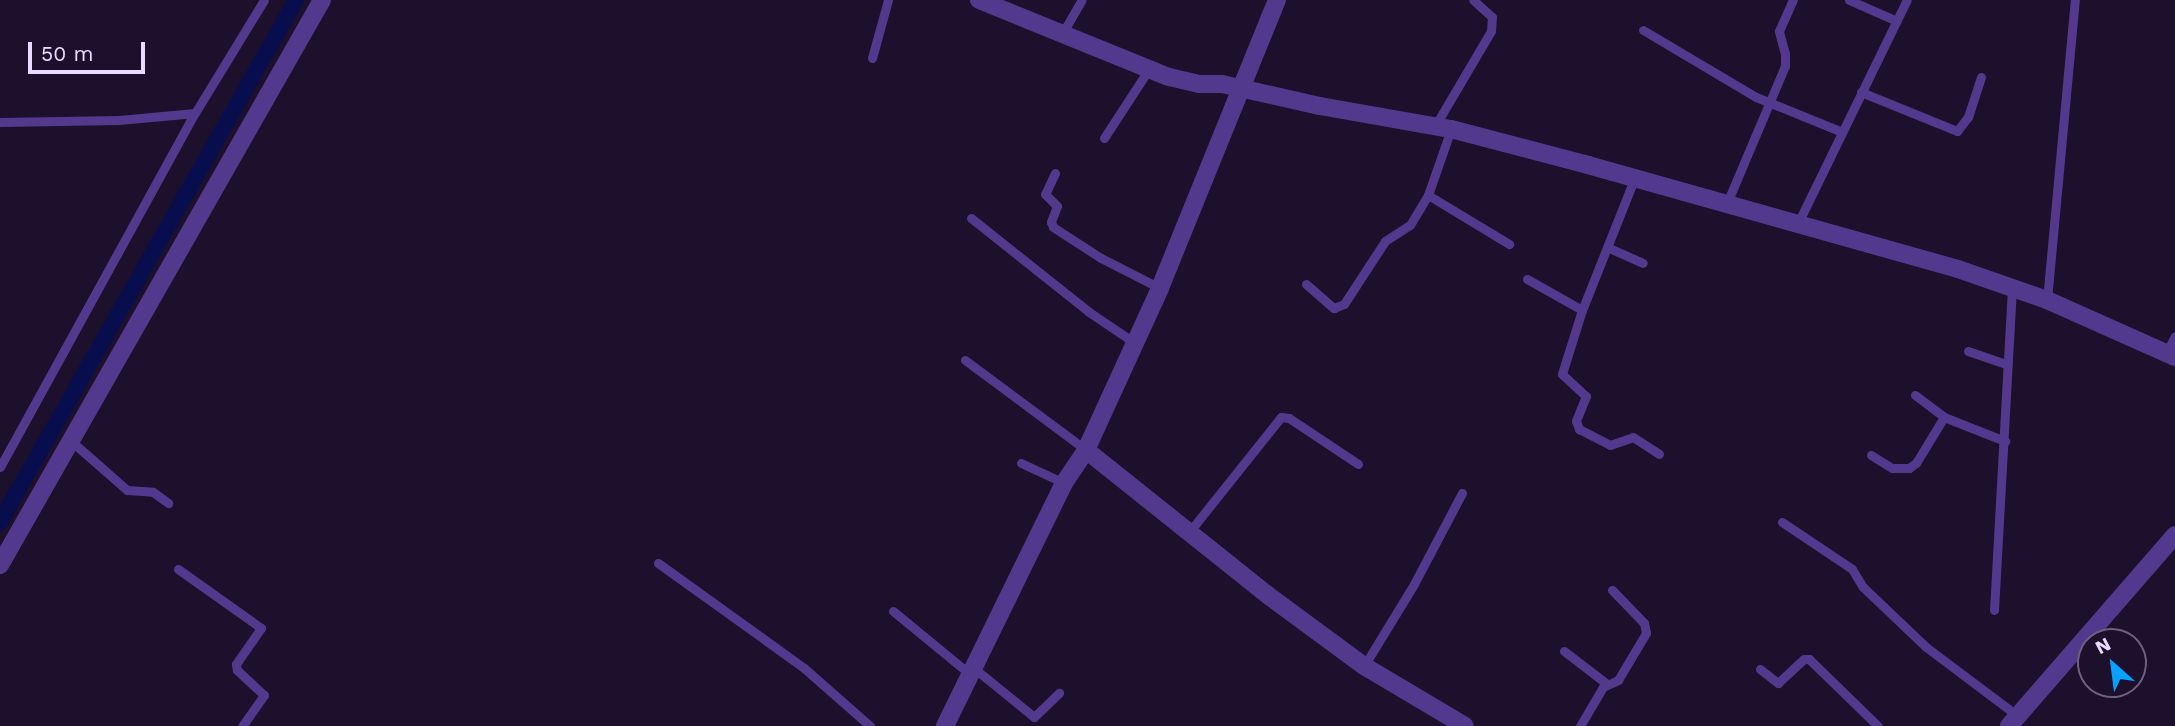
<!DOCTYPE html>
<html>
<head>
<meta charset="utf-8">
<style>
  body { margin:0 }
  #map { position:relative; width:2175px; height:726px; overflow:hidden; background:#1c102c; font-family:"Work Sans",sans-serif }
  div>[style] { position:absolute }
  .canal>* { height:16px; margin:-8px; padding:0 8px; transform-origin:8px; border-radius:8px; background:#080e4d }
  .service>* { height:9px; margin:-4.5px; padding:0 4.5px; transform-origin:4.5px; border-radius:4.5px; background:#53398d }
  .minor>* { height:18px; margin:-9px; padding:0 9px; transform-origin:9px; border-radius:9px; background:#53398d }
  span { translate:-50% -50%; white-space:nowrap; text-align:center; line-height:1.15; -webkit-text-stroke:5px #1c102c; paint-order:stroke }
  .north { position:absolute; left:2077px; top:628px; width:70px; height:70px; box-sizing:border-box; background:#1c102c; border:2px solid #6e6180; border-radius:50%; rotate:332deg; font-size:19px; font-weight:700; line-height:28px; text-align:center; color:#e9dbff }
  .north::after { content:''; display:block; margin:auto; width:24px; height:32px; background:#07a1ff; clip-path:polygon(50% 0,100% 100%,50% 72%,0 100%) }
  .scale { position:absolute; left:28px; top:42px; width:117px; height:32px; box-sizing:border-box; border:4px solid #e9dbff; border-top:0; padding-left:9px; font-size:21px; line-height:24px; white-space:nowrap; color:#e9dbff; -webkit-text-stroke:5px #1c102c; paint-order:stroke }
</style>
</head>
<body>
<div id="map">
  <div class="canal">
    <i style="left:0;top:522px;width:600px;rotate:-60.44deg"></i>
  </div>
  <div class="service">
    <i style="left:1849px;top:0;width:52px;rotate:23.6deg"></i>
    <i style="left:1643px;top:30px;width:131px;rotate:30.7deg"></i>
    <i style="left:1756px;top:97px;width:93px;rotate:22.1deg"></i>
    <i style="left:1062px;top:34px;width:39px;rotate:-60deg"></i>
    <i style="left:872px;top:58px;width:60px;rotate:-74.6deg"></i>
    <i style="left:1861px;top:92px;width:104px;rotate:22.1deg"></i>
    <i style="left:1957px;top:131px;width:18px;rotate:-52deg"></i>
    <i style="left:1968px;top:117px;width:42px;rotate:-72deg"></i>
    <i style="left:0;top:122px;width:119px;rotate:-1deg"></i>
    <i style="left:119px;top:120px;width:76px;rotate:-5.3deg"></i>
    <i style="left:195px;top:113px;width:132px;rotate:-58.6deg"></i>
    <i style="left:1435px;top:126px;width:110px;rotate:-59.5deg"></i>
    <i style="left:1491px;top:31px;width:14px;rotate:-86deg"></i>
    <i style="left:1492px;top:17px;width:25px;rotate:-138deg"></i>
    <i style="left:1104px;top:138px;width:82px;rotate:-56.9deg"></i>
    <i style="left:1055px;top:173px;width:23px;rotate:115deg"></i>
    <i style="left:1045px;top:194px;width:17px;rotate:45deg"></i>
    <i style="left:1057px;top:206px;width:17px;rotate:111deg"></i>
    <i style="left:1051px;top:222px;width:5px;rotate:68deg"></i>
    <i style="left:1053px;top:227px;width:57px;rotate:32.9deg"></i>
    <i style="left:1101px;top:258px;width:66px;rotate:27deg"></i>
    <i style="left:1635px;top:177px;width:143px;rotate:111.7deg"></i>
    <i style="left:1582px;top:310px;width:67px;rotate:107.4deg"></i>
    <i style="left:1562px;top:374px;width:33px;rotate:43deg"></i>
    <i style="left:1586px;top:396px;width:27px;rotate:112deg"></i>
    <i style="left:1576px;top:421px;width:9px;rotate:69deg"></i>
    <i style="left:1579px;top:429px;width:35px;rotate:27deg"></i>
    <i style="left:1610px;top:445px;width:24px;rotate:-19deg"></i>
    <i style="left:1633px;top:437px;width:31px;rotate:33deg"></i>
    <i style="left:1428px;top:195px;width:95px;rotate:31.2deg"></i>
    <i style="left:1727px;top:203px;width:149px;rotate:-67.1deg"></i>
    <i style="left:1785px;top:66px;width:12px;rotate:-90deg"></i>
    <i style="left:1785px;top:54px;width:24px;rotate:-105deg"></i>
    <i style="left:1779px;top:31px;width:34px;rotate:-66deg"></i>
    <i style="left:971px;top:218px;width:151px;rotate:38.5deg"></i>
    <i style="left:1089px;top:312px;width:55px;rotate:34deg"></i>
    <i style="left:1798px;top:223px;width:248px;rotate:-64deg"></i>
    <i style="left:1607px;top:247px;width:39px;rotate:24deg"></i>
    <i style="left:1527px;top:279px;width:63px;rotate:29.4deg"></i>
    <i style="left:1306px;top:284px;width:37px;rotate:41deg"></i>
    <i style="left:1334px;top:308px;width:11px;rotate:-22deg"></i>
    <i style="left:1344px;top:304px;width:75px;rotate:-56.9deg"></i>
    <i style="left:1385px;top:241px;width:30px;rotate:-33deg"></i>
    <i style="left:1410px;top:225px;width:35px;rotate:-59deg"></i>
    <i style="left:1428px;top:195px;width:70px;rotate:-70.8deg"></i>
    <i style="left:2047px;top:300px;width:301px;rotate:-84.7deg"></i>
    <i style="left:1968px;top:351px;width:40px;rotate:18.9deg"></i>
    <i style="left:2166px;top:353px;width:19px;rotate:-62deg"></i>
    <i style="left:965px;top:360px;width:151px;rotate:36.6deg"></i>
    <i style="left:1915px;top:395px;width:36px;rotate:37deg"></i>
    <i style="left:1944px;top:417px;width:66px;rotate:21.5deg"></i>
    <i style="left:70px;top:440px;width:76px;rotate:41.3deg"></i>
    <i style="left:127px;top:490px;width:26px;rotate:4deg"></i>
    <i style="left:153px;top:492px;width:19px;rotate:36deg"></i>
    <i style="left:1871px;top:455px;width:25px;rotate:32deg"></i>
    <i style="left:1892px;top:468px;width:17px"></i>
    <i style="left:1909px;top:468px;width:9px;rotate:-36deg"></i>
    <i style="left:1916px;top:463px;width:54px;rotate:-58.7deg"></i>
    <i style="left:1021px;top:463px;width:47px;rotate:24.9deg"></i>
    <i style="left:0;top:467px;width:404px;rotate:-61.2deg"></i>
    <i style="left:1782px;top:522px;width:84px;rotate:33.9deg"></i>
    <i style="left:1852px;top:569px;width:21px;rotate:59deg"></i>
    <i style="left:1863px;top:587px;width:87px;rotate:43.6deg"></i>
    <i style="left:1926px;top:647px;width:115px;rotate:36.9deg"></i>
    <i style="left:1190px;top:531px;width:146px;rotate:-51.4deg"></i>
    <i style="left:1281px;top:417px;width:8px;rotate:7deg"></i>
    <i style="left:1289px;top:418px;width:83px;rotate:33.7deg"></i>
    <i style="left:658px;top:563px;width:180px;rotate:35.7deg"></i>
    <i style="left:804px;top:668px;width:88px;rotate:41.3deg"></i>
    <i style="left:178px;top:569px;width:102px;rotate:35.4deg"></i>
    <i style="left:261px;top:628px;width:44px;rotate:124.8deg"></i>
    <i style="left:236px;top:664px;width:6px;rotate:81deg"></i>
    <i style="left:237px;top:670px;width:37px;rotate:43deg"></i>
    <i style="left:264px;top:695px;width:38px;rotate:125deg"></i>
    <i style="left:1994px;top:610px;width:323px;rotate:-86.8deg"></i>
    <i style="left:893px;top:611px;width:101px;rotate:39.4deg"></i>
    <i style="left:1564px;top:651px;width:54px;rotate:37.5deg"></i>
    <i style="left:1364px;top:666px;width:96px;rotate:-58.6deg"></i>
    <i style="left:1414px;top:584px;width:103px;rotate:-62.2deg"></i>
    <i style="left:975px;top:669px;width:76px;rotate:39.1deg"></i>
    <i style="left:1034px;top:717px;width:35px;rotate:-44deg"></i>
    <i style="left:1760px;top:669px;width:23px;rotate:38deg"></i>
    <i style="left:1778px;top:683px;width:35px;rotate:-43deg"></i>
    <i style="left:1804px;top:659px;width:5px"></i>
    <i style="left:1809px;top:659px;width:96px;rotate:44.2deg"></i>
    <i style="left:1580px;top:726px;width:45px;rotate:-59.5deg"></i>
    <i style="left:1603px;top:687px;width:17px;rotate:-25deg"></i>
    <i style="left:1618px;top:680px;width:55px;rotate:-59.2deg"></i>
    <i style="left:1646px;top:633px;width:10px;rotate:-101deg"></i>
    <i style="left:1644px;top:623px;width:46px;rotate:-134.1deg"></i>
  </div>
  <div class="minor">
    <i style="left:979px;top:0;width:205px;rotate:22.1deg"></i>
    <i style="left:1169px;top:77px;width:31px;rotate:13deg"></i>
    <i style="left:1199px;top:84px;width:23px"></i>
    <i style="left:1222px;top:84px;width:100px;rotate:12.7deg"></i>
    <i style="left:1320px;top:106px;width:133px;rotate:10deg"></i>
    <i style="left:1451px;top:129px;width:142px;rotate:14.7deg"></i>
    <i style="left:1588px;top:165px;width:384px;rotate:15.7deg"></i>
    <i style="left:1958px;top:269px;width:94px;rotate:19.2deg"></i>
    <i style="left:2047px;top:300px;width:140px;rotate:24deg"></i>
    <i style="left:1086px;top:450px;width:234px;rotate:38.6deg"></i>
    <i style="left:1269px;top:596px;width:118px;rotate:36.4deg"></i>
    <i style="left:1364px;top:666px;width:117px;rotate:30.7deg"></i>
    <i style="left:0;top:565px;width:650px;rotate:-60.32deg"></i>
    <i style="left:945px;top:726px;width:271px;rotate:-63.9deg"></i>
    <i style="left:1064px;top:483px;width:40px;rotate:-56deg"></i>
    <i style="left:1086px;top:450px;width:178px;rotate:-65.4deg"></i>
    <i style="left:1160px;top:288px;width:311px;rotate:-67.9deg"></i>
    <i style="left:2009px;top:726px;width:253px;rotate:-49deg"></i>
  </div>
  <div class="north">N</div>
  <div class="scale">50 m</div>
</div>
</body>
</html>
